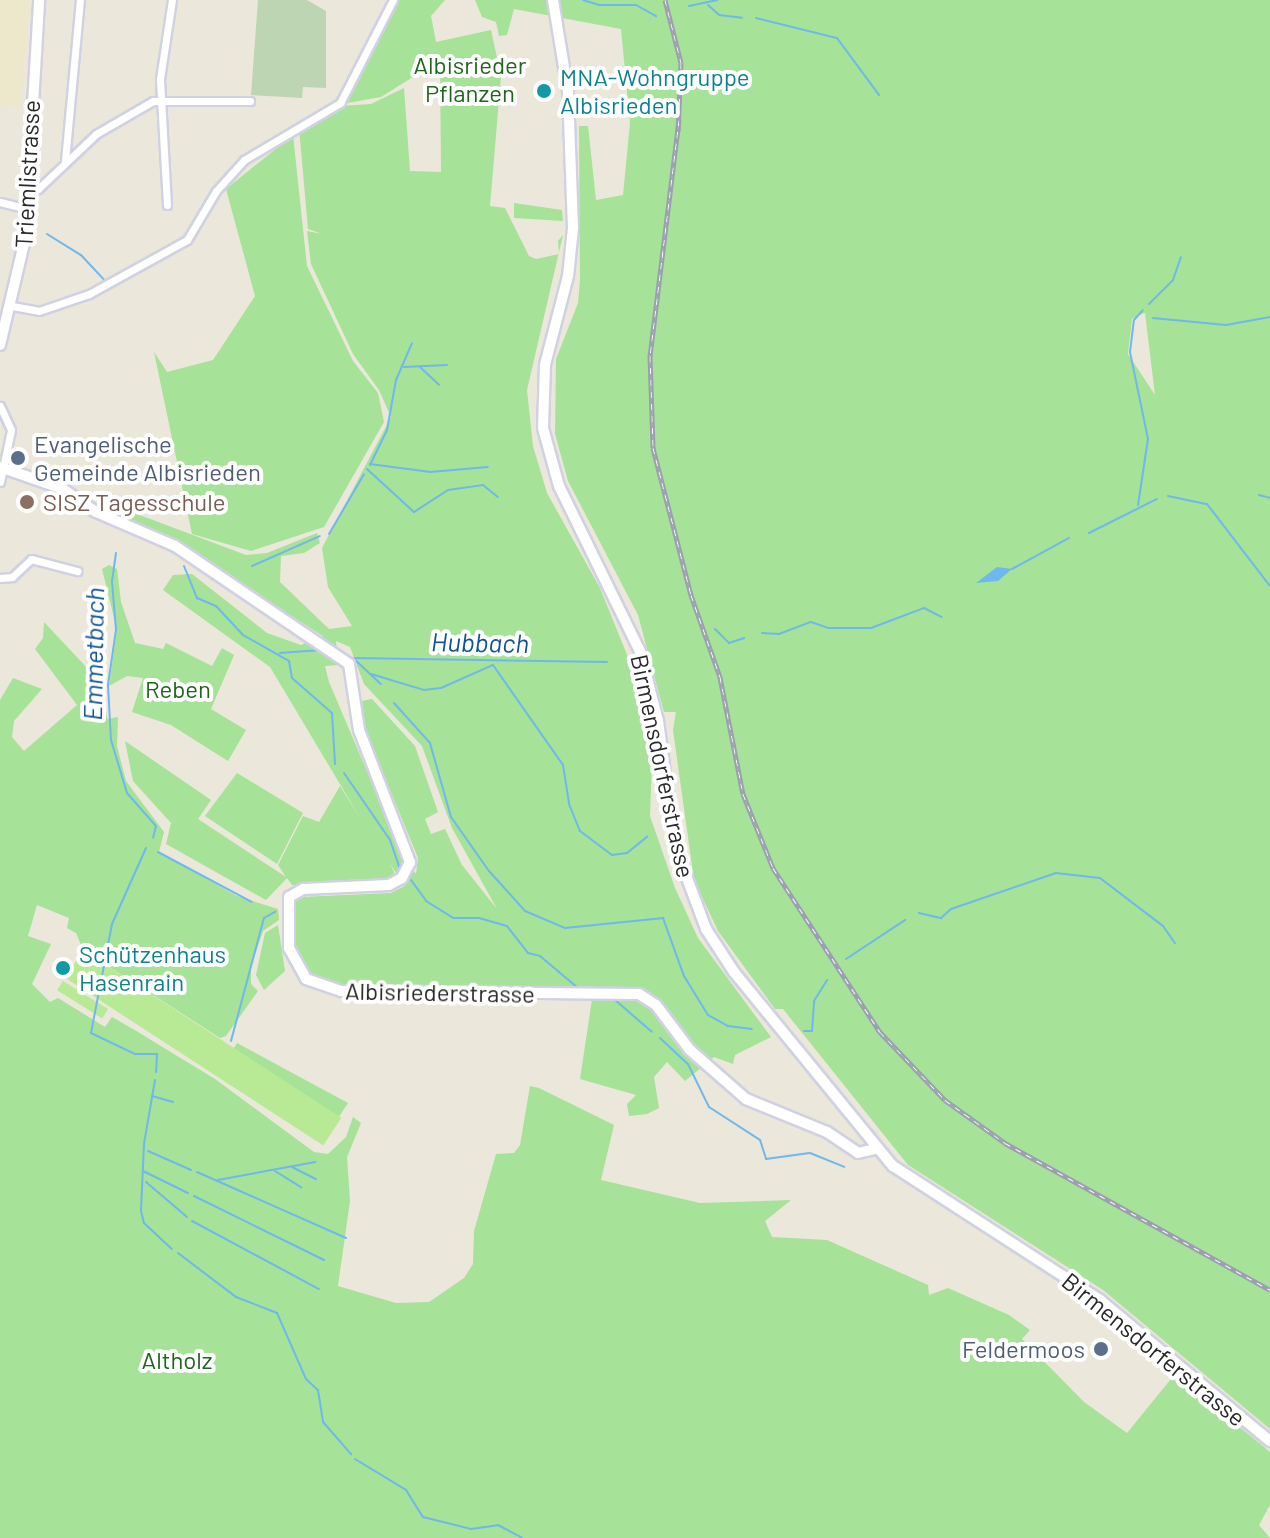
<!DOCTYPE html>
<html>
<head>
<meta charset="utf-8">
<style>
  body { margin:0 }
  #map { position:relative; width:1270px; height:1538px; overflow:hidden; background:#ebe7db; font-family:Barlow,sans-serif }
  div>[style] { position:absolute }
  .education>* { inset:0; background:#ede7cb }
  .green>* { inset:0; background:#a6e298 }
  .cemetery>* { inset:0; background:#bed5b3 }
  .pitch>* { inset:0; background:#b8e994; transform-origin:0 0 }
  .water>* { inset:0; background:#6fb8ed }
  .stream>* { height:2px; margin:-1px; padding:0 1px; transform-origin:1px; border-radius:1px; background:#6fb8ed }
  .roads { filter:drop-shadow(2px 0 #d0d1e2) drop-shadow(-2px 0 #d0d1e2) drop-shadow(0 2px #d0d1e2) drop-shadow(0 -2px #d0d1e2) }
  .street>* { height:7px; margin:-3.5px; padding:0 3.5px; transform-origin:3.5px; border-radius:3.5px; background:#fff }
  .secondary>* { height:10px; margin:-5px; padding:0 5px; transform-origin:5px; border-radius:5px; background:#fff }
  .rail>* { height:5px; margin-top:-2.5px; transform-origin:0; background:repeating-linear-gradient(90deg,#fff 0 6px,#9e9eb3 0 12px); box-sizing:border-box; border-block:2px solid #9e9eb3 }
  .dots>* { width:22px; height:22px; translate:-50% -50%; box-sizing:border-box; border:4px solid #fff; border-radius:50% }
  span { translate:-50% -50%; white-space:nowrap; text-align:center; line-height:1.15; -webkit-text-stroke:8px #fff; paint-order:stroke }
  .park-label { font-size:24px; color:#1f651b }
  .culture-label { font-size:24px; color:#0d838f }
  .left { translate:0 -50%; text-align:left }
  .street-label { font-size:24px; color:#292929 }
  .service-label { font-size:24px; color:#4e5e75 }
  .right { translate:-100% -50%; text-align:right }
  .education-label { font-size:24px; color:#785e54 }
  .water-label { font-size:26px; color:#0f5498; font-style:italic }
</style>
</head>
<body>
<div id="map">
  <div class="education">
    <i style="clip-path:polygon(0 0,30px 0,20px 109px,0 105px)"></i>
  </div>
  <div class="green">
    <i style="clip-path:polygon(evenodd,397px 0,445px 0,431px 16px,436px 42px,491px 30px,501px 76px,490px 206px,505px 208px,529px 256px,536px 259px,559px 254px,558px 241px,563px 235px,527px 390px,533px 446px,547px 493px,600px 588px,640px 687px,652px 762px,650px 816px,675px 888px,698px 938px,771px 1037px,735px 1055px,733px 1064px,714px 1057px,685px 1081px,667px 1062px,654px 1077px,659px 1108px,647px 1114px,629px 1116px,627px 1104px,636px 1095px,580px 1079px,594px 986px,336px 987px,312px 978px,297px 958px,290px 905px,301px 897px,391px 893px,405px 886px,390px 864px,396px 876px,349px 885px,292px 885px,287px 878px,266px 900px,166px 844px,171px 823px,133px 781px,125px 741px,211px 800px,198px 819px,286px 877px,278px 865px,303px 816px,319px 822px,340px 786px,362px 821px,270px 667px,163px 590px,173px 575px,192px 574px,267px 633px,301px 645px,323px 636px,164px 535px,108px 511px,116px 499px,137px 514px,246px 555px,267px 553px,317px 533px,320px 543px,304px 553px,281px 556px,280px 582px,329px 629px,352px 626px,328px 587px,322px 548px,391px 417px,379px 390px,353px 354px,311px 264px,307px 231px,322px 234px,308px 229px,299px 128px,341px 106px,371px 104px,404px 88px,410px 171px,441px 172px,440px 60px,381px 97px,342px 104px,397px 0,336px 641px,350px 647px,364px 684px,422px 746px,452px 828px,497px 909px,462px 865px,445px 829px,431px 834px,425px 819px,438px 812px,415px 746px,372px 699px,362px 701px,366px 731px,418px 858px,416px 874px,403px 856px,329px 682px,325px 666px,338px 665px,336px 641px)"></i>
    <i style="clip-path:polygon(evenodd,475px 0,1270px 0,1270px 1429px,1103px 1290px,908px 1165px,783px 1009px,775px 1009px,718px 931px,694px 880px,673px 730px,676px 712px,664px 712px,638px 615px,568px 481px,555px 434px,556px 359px,578px 303px,580px 280px,579px 126px,588px 126px,596px 200px,623px 195px,630px 123px,621px 29px,514px 9px,507px 35px,499px 36px,496px 22px,482px 17px,475px 0,1144px 313px,1145px 313px,1155px 395px,1128px 354px,1132px 319px,1144px 313px)"></i>
    <i style="clip-path:polygon(293px 135px,307px 266px,353px 361px,378px 393px,384px 422px,324px 527px,251px 551px,192px 534px,154px 352px,167px 372px,213px 360px,255px 296px,226px 189px)"></i>
    <i style="clip-path:polygon(514px 203px,562px 210px,563px 221px,514px 218px)"></i>
    <i style="clip-path:polygon(109px 565px,117px 569px,121px 602px,135px 643px,163px 649px,166px 643px,212px 666px,222px 648px,234px 655px,211px 709px,246px 730px,228px 761px,171px 725px,132px 712px,143px 678px,127px 676px,109px 686px,117px 630px,102px 569px)"></i>
    <i style="clip-path:polygon(44px 622px,103px 685px,107px 719px,118px 717px,117px 746px,126px 781px,164px 832px,159px 852px,237px 896px,278px 909px,279px 920px,263px 931px,251px 967px,251px 984px,258px 991px,226px 1036px,220px 1038px,83px 950px,76px 933px,67px 928px,69px 918px,37px 905px,28px 936px,51px 944px,32px 984px,50px 1002px,58px 998px,105px 1027px,112px 1017px,133px 1029px,215px 1079px,314px 1152px,328px 1154px,346px 1137px,353px 1117px,361px 1123px,347px 1157px,350px 1201px,338px 1286px,396px 1303px,429px 1302px,464px 1278px,473px 1264px,474px 1231px,496px 1154px,514px 1153px,520px 1145px,530px 1086px,539px 1088px,614px 1125px,601px 1180px,700px 1203px,791px 1200px,765px 1221px,772px 1237px,827px 1240px,928px 1285px,929px 1295px,948px 1288px,1009px 1315px,1030px 1330px,1022px 1339px,1084px 1402px,1127px 1433px,1175px 1374px,1270px 1452px,1270px 1505px,1259px 1525px,1270px 1538px,0 1538px,0 700px,13px 678px,42px 689px,14px 721px,12px 737px,24px 751px,77px 705px,35px 649px,43px 638px)"></i>
    <i style="clip-path:polygon(237px 773px,303px 813px,277px 864px,205px 816px)"></i>
    <i style="clip-path:polygon(278px 925px,285px 971px,264px 990px,256px 975px,265px 933px)"></i>
    <i style="clip-path:polygon(237px 1043px,348px 1103px,323px 1141px,218px 1075px)"></i>
  </div>
  <div class="cemetery">
    <i style="clip-path:polygon(258px 0,307px 0,326px 11px,326px 88px,303px 87px,302px 98px,251px 95px)"></i>
  </div>
  <div class="pitch">
    <i style="left:83px;top:950px;width:308px;height:33px;rotate:33deg"></i>
    <i style="left:63px;top:981px;width:53px;height:11px;rotate:32deg"></i>
  </div>
  <div class="water">
    <i style="clip-path:polygon(997px 567px,1012px 569px,998px 581px,976px 583px)"></i>
  </div>
  <div class="stream">
    <i style="left:583px;top:0;width:17px;rotate:17deg"></i>
    <i style="left:599px;top:5px;width:37px"></i>
    <i style="left:636px;top:5px;width:23px;rotate:29deg"></i>
    <i style="left:708px;top:5px;width:15px;rotate:42deg"></i>
    <i style="left:719px;top:15px;width:23px;rotate:7deg"></i>
    <i style="left:689px;top:6px;width:29px;rotate:-12deg"></i>
    <i style="left:756px;top:18px;width:83px;rotate:13.9deg"></i>
    <i style="left:837px;top:38px;width:71px;rotate:53.6deg"></i>
    <i style="left:47px;top:234px;width:40px;rotate:32deg"></i>
    <i style="left:81px;top:255px;width:34px;rotate:47deg"></i>
    <i style="left:1149px;top:304px;width:34px;rotate:-45deg"></i>
    <i style="left:1173px;top:280px;width:24px;rotate:-71deg"></i>
    <i style="left:1153px;top:318px;width:73px;rotate:5.5deg"></i>
    <i style="left:1226px;top:325px;width:45px;rotate:-10.3deg"></i>
    <i style="left:404px;top:367px;width:43px;rotate:-2.7deg"></i>
    <i style="left:420px;top:367px;width:26px;rotate:43deg"></i>
    <i style="left:370px;top:464px;width:61px;rotate:7.6deg"></i>
    <i style="left:430px;top:472px;width:58px;rotate:-4.9deg"></i>
    <i style="left:370px;top:465px;width:39px;rotate:-64deg"></i>
    <i style="left:387px;top:430px;width:51px;rotate:-79.8deg"></i>
    <i style="left:396px;top:380px;width:40px;rotate:-66.6deg"></i>
    <i style="left:367px;top:469px;width:64px;rotate:42.5deg"></i>
    <i style="left:414px;top:512px;width:40px;rotate:-32.9deg"></i>
    <i style="left:448px;top:490px;width:35px;rotate:-8deg"></i>
    <i style="left:483px;top:485px;width:19px;rotate:39deg"></i>
    <i style="left:1259px;top:495px;width:11px;rotate:15deg"></i>
    <i style="left:1168px;top:496px;width:40px;rotate:12deg"></i>
    <i style="left:1207px;top:504px;width:103px;rotate:52.5deg"></i>
    <i style="left:1138px;top:505px;width:67px;rotate:-81.4deg"></i>
    <i style="left:1148px;top:439px;width:89px;rotate:-101.7deg"></i>
    <i style="left:1130px;top:352px;width:32px;rotate:-83deg"></i>
    <i style="left:1134px;top:320px;width:13px;rotate:-48deg"></i>
    <i style="left:1089px;top:533px;width:76px;rotate:-26.6deg"></i>
    <i style="left:329px;top:534px;width:69px;rotate:-59.7deg"></i>
    <i style="left:116px;top:553px;width:29px;rotate:98deg"></i>
    <i style="left:112px;top:582px;width:48px;rotate:85.2deg"></i>
    <i style="left:116px;top:630px;width:56px;rotate:98.3deg"></i>
    <i style="left:108px;top:685px;width:55px;rotate:86.9deg"></i>
    <i style="left:111px;top:740px;width:55px;rotate:73.2deg"></i>
    <i style="left:127px;top:793px;width:44px;rotate:48.7deg"></i>
    <i style="left:156px;top:826px;width:12px;rotate:104deg"></i>
    <i style="left:184px;top:566px;width:35px;rotate:68deg"></i>
    <i style="left:197px;top:598px;width:21px;rotate:23deg"></i>
    <i style="left:216px;top:606px;width:40px;rotate:47deg"></i>
    <i style="left:243px;top:635px;width:53px;rotate:29.5deg"></i>
    <i style="left:289px;top:661px;width:17px;rotate:80deg"></i>
    <i style="left:292px;top:678px;width:53px;rotate:41.2deg"></i>
    <i style="left:332px;top:713px;width:51px;rotate:86.6deg"></i>
    <i style="left:252px;top:566px;width:74px;rotate:-23.8deg"></i>
    <i style="left:1012px;top:569px;width:65px;rotate:-28.5deg"></i>
    <i style="left:715px;top:629px;width:20px;rotate:45deg"></i>
    <i style="left:729px;top:643px;width:16px;rotate:-18deg"></i>
    <i style="left:762px;top:633px;width:17px;rotate:3deg"></i>
    <i style="left:779px;top:634px;width:34px;rotate:-21deg"></i>
    <i style="left:811px;top:622px;width:18px;rotate:19deg"></i>
    <i style="left:828px;top:628px;width:43px"></i>
    <i style="left:871px;top:628px;width:57px;rotate:-20.7deg"></i>
    <i style="left:924px;top:608px;width:20px;rotate:27deg"></i>
    <i style="left:280px;top:653px;width:41px;rotate:-4.2deg"></i>
    <i style="left:353px;top:658px;width:254px;rotate:0.9deg"></i>
    <i style="left:353px;top:658px;width:38px;rotate:43deg"></i>
    <i style="left:371px;top:674px;width:55px;rotate:16.8deg"></i>
    <i style="left:424px;top:690px;width:17px;rotate:-7deg"></i>
    <i style="left:441px;top:688px;width:57px;rotate:-23.9deg"></i>
    <i style="left:493px;top:665px;width:122px;rotate:55deg"></i>
    <i style="left:563px;top:765px;width:39px;rotate:81deg"></i>
    <i style="left:569px;top:804px;width:29px;rotate:68deg"></i>
    <i style="left:580px;top:831px;width:40px;rotate:37deg"></i>
    <i style="left:612px;top:855px;width:15px;rotate:-8deg"></i>
    <i style="left:627px;top:853px;width:26px;rotate:-39deg"></i>
    <i style="left:394px;top:703px;width:54px;rotate:48deg"></i>
    <i style="left:430px;top:743px;width:77px;rotate:74.2deg"></i>
    <i style="left:451px;top:817px;width:66px;rotate:54.9deg"></i>
    <i style="left:489px;top:871px;width:54px;rotate:48deg"></i>
    <i style="left:525px;top:911px;width:43px;rotate:23deg"></i>
    <i style="left:565px;top:928px;width:99px;rotate:-5.8deg"></i>
    <i style="left:663px;top:918px;width:62px;rotate:70.1deg"></i>
    <i style="left:684px;top:976px;width:46px;rotate:58.4deg"></i>
    <i style="left:708px;top:1015px;width:23px;rotate:29deg"></i>
    <i style="left:728px;top:1026px;width:24px;rotate:7deg"></i>
    <i style="left:344px;top:773px;width:81px;rotate:55.5deg"></i>
    <i style="left:390px;top:840px;width:31px;rotate:71deg"></i>
    <i style="left:146px;top:848px;width:83px;rotate:114.1deg"></i>
    <i style="left:112px;top:924px;width:111px;rotate:100.9deg"></i>
    <i style="left:91px;top:1033px;width:49px;rotate:25.5deg"></i>
    <i style="left:135px;top:1054px;width:22px"></i>
    <i style="left:157px;top:1054px;width:18px;rotate:93deg"></i>
    <i style="left:158px;top:852px;width:106px;rotate:28deg"></i>
    <i style="left:411px;top:880px;width:26px;rotate:54deg"></i>
    <i style="left:426px;top:901px;width:32px;rotate:32deg"></i>
    <i style="left:453px;top:918px;width:26px"></i>
    <i style="left:479px;top:918px;width:29px;rotate:16deg"></i>
    <i style="left:507px;top:926px;width:34px;rotate:52deg"></i>
    <i style="left:528px;top:953px;width:12px;rotate:14deg"></i>
    <i style="left:540px;top:956px;width:50px;rotate:40.1deg"></i>
    <i style="left:919px;top:913px;width:23px;rotate:13deg"></i>
    <i style="left:941px;top:918px;width:13px;rotate:-42deg"></i>
    <i style="left:951px;top:909px;width:111px;rotate:-18.9deg"></i>
    <i style="left:1056px;top:873px;width:44px;rotate:6.5deg"></i>
    <i style="left:1100px;top:878px;width:79px;rotate:37.3deg"></i>
    <i style="left:1163px;top:926px;width:21px;rotate:55deg"></i>
    <i style="left:846px;top:959px;width:71px;rotate:-33.5deg"></i>
    <i style="left:589px;top:1000px;width:25px;rotate:-2deg"></i>
    <i style="left:614px;top:999px;width:50px;rotate:41deg"></i>
    <i style="left:804px;top:1031px;width:8px"></i>
    <i style="left:812px;top:1031px;width:30px;rotate:-86deg"></i>
    <i style="left:814px;top:1001px;width:25px;rotate:-58deg"></i>
    <i style="left:660px;top:1038px;width:38px;rotate:43deg"></i>
    <i style="left:688px;top:1064px;width:48px;rotate:64deg"></i>
    <i style="left:709px;top:1107px;width:61px;rotate:32.9deg"></i>
    <i style="left:760px;top:1140px;width:20px;rotate:72deg"></i>
    <i style="left:766px;top:1159px;width:44px;rotate:-7.8deg"></i>
    <i style="left:810px;top:1153px;width:37px;rotate:22deg"></i>
    <i style="left:231px;top:1041px;width:127px;rotate:-75deg"></i>
    <i style="left:264px;top:918px;width:13px;rotate:-29deg"></i>
    <i style="left:155px;top:1080px;width:65px;rotate:99.8deg"></i>
    <i style="left:144px;top:1144px;width:67px;rotate:92.6deg"></i>
    <i style="left:141px;top:1211px;width:12px;rotate:76deg"></i>
    <i style="left:144px;top:1223px;width:38px;rotate:43deg"></i>
    <i style="left:152px;top:1096px;width:22px;rotate:16deg"></i>
    <i style="left:148px;top:1151px;width:47px;rotate:23.8deg"></i>
    <i style="left:292px;top:1167px;width:27px;rotate:27deg"></i>
    <i style="left:143px;top:1171px;width:50px;rotate:26.1deg"></i>
    <i style="left:275px;top:1171px;width:31px;rotate:32deg"></i>
    <i style="left:197px;top:1172px;width:163px;rotate:23.9deg"></i>
    <i style="left:218px;top:1180px;width:99px;rotate:-10.5deg"></i>
    <i style="left:146px;top:1182px;width:54px;rotate:40.5deg"></i>
    <i style="left:194px;top:1196px;width:145px;rotate:26.2deg"></i>
    <i style="left:192px;top:1221px;width:144px;rotate:28.2deg"></i>
    <i style="left:178px;top:1253px;width:73px;rotate:37.2deg"></i>
    <i style="left:236px;top:1297px;width:44px;rotate:21.3deg"></i>
    <i style="left:277px;top:1313px;width:72px;rotate:66.3deg"></i>
    <i style="left:306px;top:1379px;width:16px;rotate:43deg"></i>
    <i style="left:318px;top:1390px;width:32px;rotate:81deg"></i>
    <i style="left:323px;top:1422px;width:43px;rotate:48.8deg"></i>
    <i style="left:355px;top:1459px;width:60px;rotate:31.3deg"></i>
    <i style="left:406px;top:1490px;width:32px;rotate:58deg"></i>
    <i style="left:423px;top:1517px;width:49px;rotate:14deg"></i>
    <i style="left:471px;top:1529px;width:27px;rotate:-8deg"></i>
    <i style="left:498px;top:1525px;width:27px;rotate:28deg"></i>
  </div>
  <div class="roads">
    <div class="street">
      <i style="left:65px;top:161px;width:162px;rotate:-84.7deg"></i>
      <i style="left:28px;top:191px;width:10px;rotate:-11deg"></i>
      <i style="left:38px;top:189px;width:80px;rotate:-43.5deg"></i>
      <i style="left:96px;top:134px;width:66px;rotate:-30.1deg"></i>
      <i style="left:153px;top:101px;width:97px"></i>
      <i style="left:0;top:202px;width:29px;rotate:14deg"></i>
      <i style="left:167px;top:205px;width:126px;rotate:-93.2deg"></i>
      <i style="left:160px;top:79px;width:80px;rotate:-81.4deg"></i>
      <i style="left:12px;top:306px;width:27px;rotate:10deg"></i>
      <i style="left:39px;top:311px;width:53px;rotate:-18.8deg"></i>
      <i style="left:89px;top:294px;width:112px;rotate:-28.9deg"></i>
      <i style="left:187px;top:240px;width:57px;rotate:-59.4deg"></i>
      <i style="left:216px;top:191px;width:42px;rotate:-47.9deg"></i>
      <i style="left:244px;top:160px;width:112px;rotate:-30.7deg"></i>
      <i style="left:340px;top:103px;width:116px;rotate:-62.8deg"></i>
      <i style="left:0;top:406px;width:26px;rotate:65deg"></i>
      <i style="left:11px;top:430px;width:53px;rotate:101.9deg"></i>
      <i style="left:0;top:578px;width:12px;rotate:-5deg"></i>
      <i style="left:12px;top:577px;width:26px;rotate:-43deg"></i>
      <i style="left:31px;top:559px;width:48px;rotate:14.6deg"></i>
    </div>
    <div class="secondary">
      <i style="left:553px;top:0;width:93px;rotate:80.7deg"></i>
      <i style="left:568px;top:92px;width:136px;rotate:87.9deg"></i>
      <i style="left:573px;top:228px;width:48px;rotate:95.9deg"></i>
      <i style="left:568px;top:276px;width:92px;rotate:104.5deg"></i>
      <i style="left:545px;top:365px;width:63px;rotate:91.8deg"></i>
      <i style="left:543px;top:428px;width:60px;rotate:74.6deg"></i>
      <i style="left:559px;top:486px;width:184px;rotate:63.9deg"></i>
      <i style="left:640px;top:651px;width:72px;rotate:75.6deg"></i>
      <i style="left:658px;top:721px;width:126px;rotate:82.3deg"></i>
      <i style="left:675px;top:846px;width:89px;rotate:69.5deg"></i>
      <i style="left:706px;top:929px;width:51px;rotate:56.9deg"></i>
      <i style="left:734px;top:972px;width:251px;rotate:50.7deg"></i>
      <i style="left:893px;top:1166px;width:247px;rotate:32.9deg"></i>
      <i style="left:1100px;top:1300px;width:221px;rotate:39.7deg"></i>
      <i style="left:0;top:345px;width:109px;rotate:-76.7deg"></i>
      <i style="left:25px;top:239px;width:239px;rotate:-86.6deg"></i>
      <i style="left:0;top:467px;width:67px;rotate:19.2deg"></i>
      <i style="left:63px;top:489px;width:40px;rotate:34.9deg"></i>
      <i style="left:96px;top:512px;width:86px;rotate:23.3deg"></i>
      <i style="left:175px;top:546px;width:210px;rotate:34.1deg"></i>
      <i style="left:349px;top:664px;width:67px;rotate:81.4deg"></i>
      <i style="left:359px;top:730px;width:142px;rotate:68.9deg"></i>
      <i style="left:410px;top:862px;width:18px;rotate:117deg"></i>
      <i style="left:402px;top:878px;width:15px;rotate:152deg"></i>
      <i style="left:389px;top:885px;width:86px;rotate:177.3deg"></i>
      <i style="left:303px;top:889px;width:16px;rotate:150deg"></i>
      <i style="left:289px;top:897px;width:51px;rotate:90deg"></i>
      <i style="left:289px;top:948px;width:35px;rotate:61deg"></i>
      <i style="left:306px;top:979px;width:37px;rotate:19deg"></i>
      <i style="left:341px;top:991px;width:298px;rotate:0.6deg"></i>
      <i style="left:639px;top:994px;width:20px;rotate:33deg"></i>
      <i style="left:656px;top:1005px;width:56px;rotate:52.9deg"></i>
      <i style="left:690px;top:1050px;width:74px;rotate:41.2deg"></i>
      <i style="left:746px;top:1099px;width:87px;rotate:22.2deg"></i>
      <i style="left:827px;top:1132px;width:37px;rotate:34deg"></i>
      <i style="left:858px;top:1153px;width:18px;rotate:-13deg"></i>
    </div>
  </div>
  <div class="rail">
    <i style="left:665px;top:0;width:65px;rotate:75.7deg"></i>
    <i style="left:681px;top:63px;width:68px;rotate:92.5deg"></i>
    <i style="left:679px;top:120px;width:238px;rotate:97deg"></i>
    <i style="left:650px;top:356px;width:92px;rotate:88.1deg"></i>
    <i style="left:653px;top:448px;width:152px;rotate:75.5deg"></i>
    <i style="left:691px;top:595px;width:87px;rotate:70.5deg"></i>
    <i style="left:720px;top:677px;width:119px;rotate:78.9deg"></i>
    <i style="left:743px;top:794px;width:80px;rotate:67.9deg"></i>
    <i style="left:773px;top:868px;width:196px;rotate:56.9deg"></i>
    <i style="left:880px;top:1032px;width:94px;rotate:46.3deg"></i>
    <i style="left:945px;top:1100px;width:74px;rotate:35.6deg"></i>
    <i style="left:1005px;top:1143px;width:303px;rotate:29deg"></i>
  </div>
  <div class="dots">
    <i style="left:544px;top:91px;background:#0f9aa8"></i>
    <i style="left:18px;top:458px;background:#5c6f8a"></i>
    <i style="left:27px;top:502px;background:#8d6e63"></i>
    <i style="left:63px;top:968px;background:#0f9aa8"></i>
    <i style="left:1101px;top:1349px;background:#5c6f8a"></i>
  </div>
  <div class="park-label">
    <span style="left:470px;top:79px">Albisrieder<br>Pflanzen</span>
    <span style="left:178px;top:689px">Reben</span>
    <span style="left:177px;top:1360px">Altholz</span>
  </div>
  <div class="culture-label">
    <span class="left" style="left:560px;top:91px">MNA-Wohngruppe<br>Albisrieden</span>
    <span class="left" style="left:79px;top:968px">Schützenhaus<br>Hasenrain</span>
  </div>
  <div class="street-label">
    <span style="left:27px;top:174px;rotate:-87deg">Triemlistrasse</span>
    <span style="left:663px;top:766px;rotate:78deg">Birmensdorferstrasse</span>
    <span style="left:440px;top:992px;rotate:1deg">Albisriederstrasse</span>
    <span style="left:1154px;top:1349px;rotate:39deg">Birmensdorferstrasse</span>
  </div>
  <div class="service-label">
    <span class="left" style="left:34px;top:458px">Evangelische<br>Gemeinde Albisrieden</span>
    <span class="right" style="left:1085px;top:1349px">Feldermoos</span>
  </div>
  <div class="education-label">
    <span class="left" style="left:43px;top:502px">SISZ Tagesschule</span>
  </div>
  <div class="water-label">
    <span style="left:480px;top:642px;rotate:1deg">Hubbach</span>
    <span style="left:93px;top:654px;rotate:-89deg">Emmetbach</span>
  </div>
</div>
</body>
</html>
